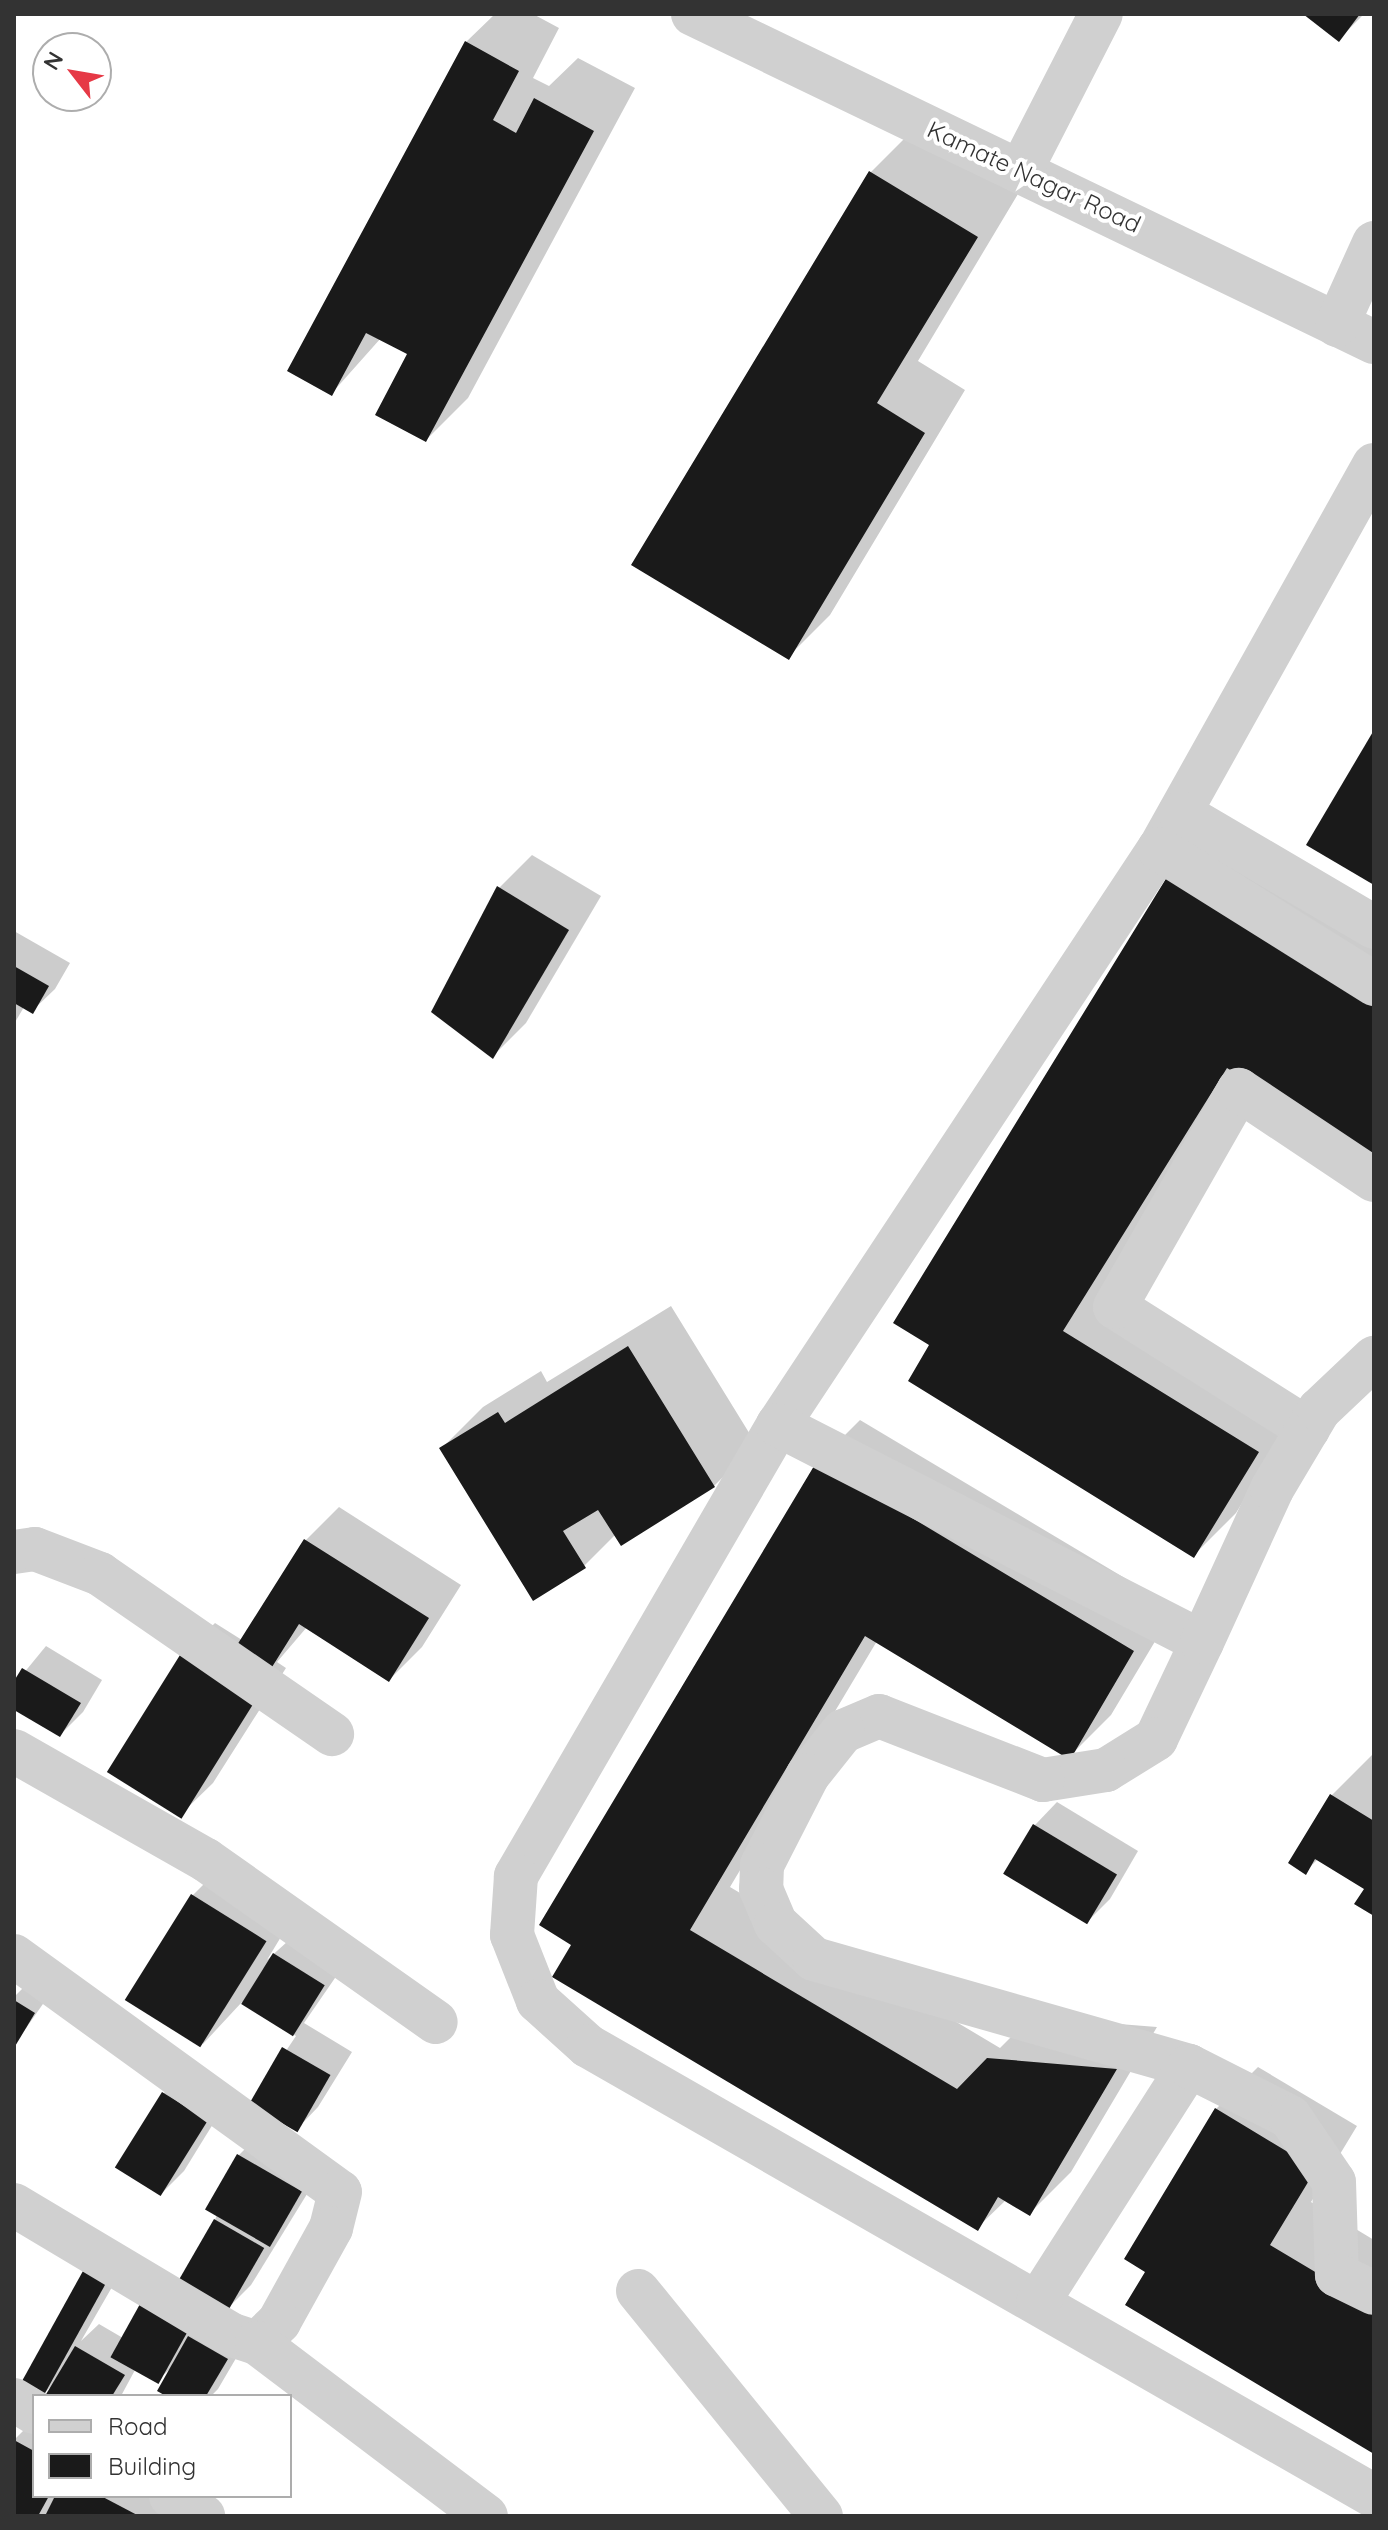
<!DOCTYPE html>
<html>
<head>
<meta charset="utf-8">
<style>
  body { margin:0 }
  #map { position:relative; width:1388px; height:2530px; overflow:hidden; background:#fff; font-family:Quicksand,sans-serif }
  div>[style] { position:absolute }
  .shadow>* { inset:0; background:#0003 }
  .building>* { inset:0; background:#1a1a1a; transform-origin:0 0 }
  .minor>* { height:44px; margin:-22px; padding:0 22px; transform-origin:22px; border-radius:22px; background:#d0d0d0 }
  span { translate:-50% -50%; white-space:nowrap; text-align:center; line-height:1.15; -webkit-text-stroke:8px #fff; paint-order:stroke }
  .street-label { font-size:24px; color:#333 }
  .frame { position:absolute; inset:0; border:16px solid #333; pointer-events:none }
  .legend { position:absolute; left:32px; top:2394px; width:260px; height:104px; box-sizing:border-box; background:#fff; border:2px solid #adadad; margin:0; padding:10px 14px; list-style:none; font-size:24px; color:#333 }
  .legend li { display:flex; align-items:center; gap:16px; height:40px }
  .legend b { width:40px; border:2px solid #adadad }
  .north { position:absolute; left:32px; top:32px; width:80px; height:80px; box-sizing:border-box; background:#fff; border:2px solid #adadad; border-radius:50%; rotate:301deg; font-size:22px; font-weight:700; line-height:32px; text-align:center; color:#333 }
  .north::after { content:''; display:block; margin:auto; width:28px; height:36px; background:#e63946; clip-path:polygon(50% 0,100% 100%,50% 72%,0 100%) }
</style>
</head>
<body>
<div id="map">
  <div class="shadow">
    <i style="clip-path:polygon(495px 14px,533px 14px,559px 28px,533px 78px,549px 86px,578px 58px,635px 88px,468px 398px,426px 440px,410px 354px,381px 338px,332px 393px,466px 42px)"></i>
    <i style="clip-path:polygon(1306px 14px,1364px 14px,1339px 39px)"></i>
    <i style="clip-path:polygon(913px 130px,1018px 194px,918px 361px,965px 390px,830px 615px,788px 657px,634px 565px,871px 172px)"></i>
    <i style="clip-path:polygon(1211px 836px,1374px 937px,1374px 1156px,1238px 1072px,1104px 1289px,1299px 1409px,1236px 1513px,1194px 1555px,932px 1344px)"></i>
    <i style="clip-path:polygon(532px 855px,601px 896px,526px 1023px,493px 1056px,499px 888px)"></i>
    <i style="clip-path:polygon(14px 931px,70px 963px,55px 989px,32px 1011px,24px 1007px,14px 1024px)"></i>
    <i style="clip-path:polygon(671px 1306px,756px 1444px,714px 1486px,616px 1534px,584px 1566px,441px 1449px,483px 1407px,541px 1371px,547px 1382px)"></i>
    <i style="clip-path:polygon(860px 1420px,1175px 1608px,1111px 1715px,1069px 1757px,877px 1641px,730px 1887px,1000px 2048px,1031px 2017px,1157px 2027px,1071px 2172px,1029px 2214px,1006px 2200px,977px 2228px,574px 1944px,818px 1462px)"></i>
    <i style="clip-path:polygon(339px 1507px,461px 1585px,422px 1647px,389px 1680px,307px 1627px,277px 1662px,286px 1668px,213px 1783px,179px 1816px,182px 1656px,215px 1623px,242px 1640px,306px 1540px)"></i>
    <i style="clip-path:polygon(46px 1646px,102px 1680px,83px 1712px,60px 1735px,14px 1707px,14px 1685px)"></i>
    <i style="clip-path:polygon(1374px 1753px,1374px 1914px,1366px 1888px,1318px 1859px,1305px 1872px,1290px 1863px,1332px 1795px)"></i>
    <i style="clip-path:polygon(1057px 1802px,1138px 1851px,1110px 1899px,1087px 1922px,1035px 1825px)"></i>
    <i style="clip-path:polygon(225px 1863px,299px 1907px,267px 1960px,298px 1932px,346px 1962px,304px 2023px,352px 2052px,318px 2107px,296px 2130px,251px 2103px,296px 2036px,242px 2002px,203px 2044px,192px 1896px)"></i>
    <i style="clip-path:polygon(23px 1988px,45px 2001px,15px 2044px,14px 1997px)"></i>
    <i style="clip-path:polygon(1258px 2067px,1357px 2126px,1311px 2202px,1374px 2240px,1374px 2452px,1148px 2271px,1216px 2109px)"></i>
    <i style="clip-path:polygon(186px 2071px,229px 2098px,184px 2171px,162px 2193px,163px 2094px)"></i>
    <i style="clip-path:polygon(261px 2133px,323px 2168px,251px 2285px,228px 2308px,215px 2220px,239px 2155px)"></i>
    <i style="clip-path:polygon(127px 2261px,81px 2341px,99px 2324px,123px 2338px,142px 2305px,249px 2336px,218px 2389px,211px 2396px,170px 2396px,171px 2368px,156px 2382px,135px 2370px,121px 2396px,48px 2396px,52px 2385px,42px 2396px,85px 2272px)"></i>
    <i style="clip-path:polygon(34px 2420px,34px 2496px,166px 2496px,162px 2516px,14px 2516px,14px 2440px)"></i>
  </div>
  <div class="building">
    <i style="clip-path:polygon(1303px 14px,1360px 14px,1339px 42px)"></i>
    <i style="clip-path:polygon(465px 41px,519px 71px,493px 120px,516px 133px,534px 98px,594px 131px,426px 442px,375px 415px,407px 354px,366px 333px,332px 396px,287px 371px)"></i>
    <i style="clip-path:polygon(869px 171px,978px 237px,877px 403px,925px 433px,789px 660px,631px 565px)"></i>
    <i style="clip-path:polygon(1374px 730px,1374px 885px,1306px 845px)"></i>
    <i style="clip-path:polygon(1167px 877px,1374px 1004px,1374px 1158px,1227px 1068px,1063px 1331px,1259px 1452px,1194px 1558px,908px 1381px,929px 1345px,893px 1323px)"></i>
    <i style="clip-path:polygon(497px 886px,569px 930px,493px 1059px,431px 1012px)"></i>
    <i style="clip-path:polygon(14px 966px,49px 986px,33px 1014px,14px 1003px)"></i>
    <i style="clip-path:polygon(628px 1346px,715px 1487px,621px 1546px,598px 1510px,563px 1531px,586px 1568px,533px 1601px,439px 1448px,498px 1412px,505px 1423px)"></i>
    <i style="clip-path:polygon(817px 1461px,1134px 1651px,1070px 1760px,865px 1636px,690px 1930px,957px 2089px,987px 2058px,1117px 2069px,1030px 2216px,998px 2197px,978px 2231px,552px 1977px,571px 1945px,539px 1925px)"></i>
    <i style="clip-path:polygon(304px 1539px,429px 1618px,389px 1682px,299px 1624px,267px 1675px,232px 1653px)"></i>
    <i style="left:180px;top:1655px;width:88px;height:138px;rotate:32deg"></i>
    <i style="clip-path:polygon(22px 1668px,81px 1703px,60px 1737px,14px 1710px,14px 1681px)"></i>
    <i style="clip-path:polygon(1330px 1794px,1374px 1821px,1374px 1916px,1354px 1904px,1364px 1889px,1315px 1859px,1306px 1875px,1288px 1863px)"></i>
    <i style="left:1033px;top:1824px;width:98px;height:58px;rotate:31deg"></i>
    <i style="left:191px;top:1894px;width:89px;height:125px;rotate:32deg"></i>
    <i style="left:273px;top:1953px;width:61px;height:60px;rotate:32deg"></i>
    <i style="clip-path:polygon(14px 2000px,35px 2013px,14px 2048px)"></i>
    <i style="left:282px;top:2047px;width:56px;height:66px;rotate:30deg"></i>
    <i style="left:162px;top:2092px;width:54px;height:89px;rotate:32deg"></i>
    <i style="clip-path:polygon(1215px 2108px,1316px 2169px,1270px 2245px,1374px 2307px,1374px 2454px,1125px 2305px,1145px 2272px,1124px 2259px)"></i>
    <i style="left:237px;top:2154px;width:75px;height:64px;rotate:30deg"></i>
    <i style="left:214px;top:2219px;width:58px;height:71px;rotate:30deg"></i>
    <i style="left:83px;top:2271px;width:26px;height:138px;rotate:29deg"></i>
    <i style="left:140px;top:2304px;width:55px;height:61px;rotate:29deg"></i>
    <i style="clip-path:polygon(188px 2336px,228px 2359px,206px 2396px,166px 2396px,157px 2391px)"></i>
    <i style="clip-path:polygon(75px 2346px,125px 2375px,112px 2396px,45px 2396px)"></i>
    <i style="clip-path:polygon(14px 2440px,34px 2451px,34px 2496px,49px 2496px,38px 2516px,14px 2516px)"></i>
    <i style="clip-path:polygon(55px 2496px,101px 2496px,139px 2516px,45px 2516px)"></i>
  </div>
  <div class="minor">
    <i style="left:693px;top:14px;width:756px;rotate:25.72deg"></i>
    <i style="left:1021px;top:170px;width:175px;rotate:-62.9deg"></i>
    <i style="left:1337px;top:325px;width:90px;rotate:-65.7deg"></i>
    <i style="left:1374px;top:465px;width:440px;rotate:119.2deg"></i>
    <i style="left:1159px;top:849px;width:691px;rotate:123.48deg"></i>
    <i style="left:778px;top:1425px;width:522px;rotate:120.15deg"></i>
    <i style="left:516px;top:1876px;width:59px;rotate:93.9deg"></i>
    <i style="left:512px;top:1935px;width:71px;rotate:68.5deg"></i>
    <i style="left:538px;top:2001px;width:67px;rotate:42deg"></i>
    <i style="left:588px;top:2046px;width:906px;rotate:29.79deg"></i>
    <i style="left:1180px;top:813px;width:225px;rotate:30.4deg"></i>
    <i style="left:1159px;top:849px;width:254px;rotate:32.1deg"></i>
    <i style="left:778px;top:1425px;width:476px;rotate:27.1deg"></i>
    <i style="left:1202px;top:1642px;width:107px;rotate:115.4deg"></i>
    <i style="left:1156px;top:1739px;width:59px;rotate:148.2deg"></i>
    <i style="left:1106px;top:1770px;width:64px;rotate:171deg"></i>
    <i style="left:1043px;top:1780px;width:176px;rotate:-158.7deg"></i>
    <i style="left:879px;top:1716px;width:39px;rotate:157deg"></i>
    <i style="left:843px;top:1731px;width:56px;rotate:128.5deg"></i>
    <i style="left:808px;top:1775px;width:101px;rotate:117.1deg"></i>
    <i style="left:762px;top:1865px;width:24px;rotate:92deg"></i>
    <i style="left:761px;top:1889px;width:38px;rotate:67deg"></i>
    <i style="left:776px;top:1924px;width:52px;rotate:42.6deg"></i>
    <i style="left:814px;top:1959px;width:390px;rotate:15.9deg"></i>
    <i style="left:1189px;top:2066px;width:280px;rotate:122.6deg"></i>
    <i style="left:1308px;top:1429px;width:228px;rotate:-147.7deg"></i>
    <i style="left:1115px;top:1307px;width:250px;rotate:-60.3deg"></i>
    <i style="left:1239px;top:1090px;width:162px;rotate:33.7deg"></i>
    <i style="left:14px;top:1552px;width:21px;rotate:-8deg"></i>
    <i style="left:35px;top:1549px;width:70px;rotate:21deg"></i>
    <i style="left:100px;top:1574px;width:282px;rotate:34.6deg"></i>
    <i style="left:1202px;top:1642px;width:168px;rotate:-65.4deg"></i>
    <i style="left:1272px;top:1489px;width:92px;rotate:-59.3deg"></i>
    <i style="left:1319px;top:1410px;width:76px;rotate:-43.4deg"></i>
    <i style="left:14px;top:1751px;width:221px;rotate:29.6deg"></i>
    <i style="left:206px;top:1860px;width:281px;rotate:35.2deg"></i>
    <i style="left:14px;top:1956px;width:402px;rotate:35.9deg"></i>
    <i style="left:340px;top:2192px;width:37px;rotate:104deg"></i>
    <i style="left:331px;top:2228px;width:107px;rotate:119deg"></i>
    <i style="left:279px;top:2322px;width:30px;rotate:136deg"></i>
    <i style="left:257px;top:2343px;width:26px;rotate:-162deg"></i>
    <i style="left:232px;top:2335px;width:254px;rotate:-149.2deg"></i>
    <i style="left:1189px;top:2066px;width:113px;rotate:26.8deg"></i>
    <i style="left:1290px;top:2117px;width:78px;rotate:55.9deg"></i>
    <i style="left:1334px;top:2182px;width:93px;rotate:88.2deg"></i>
    <i style="left:1337px;top:2275px;width:41px;rotate:25.9deg"></i>
    <i style="left:638px;top:2291px;width:290px;rotate:50.9deg"></i>
    <i style="left:257px;top:2343px;width:287px;rotate:37.1deg"></i>
    <i style="left:14px;top:2400px;width:23px;rotate:31deg"></i>
    <i style="left:171px;top:2496px;width:38px;rotate:32deg"></i>
  </div>
  <div class="street-label">
    <span style="left:1034px;top:177px;rotate:25deg">Kamate Nagar Road</span>
  </div>
  <div class="frame"></div>
  <ul class="legend">
  <li><b style="height:10px;background:#d0d0d0"></b>Road</li>
  <li><b style="height:22px;background:#1a1a1a"></b>Building</li>
  </ul>
  <div class="north">N</div>
</div>
</body>
</html>
